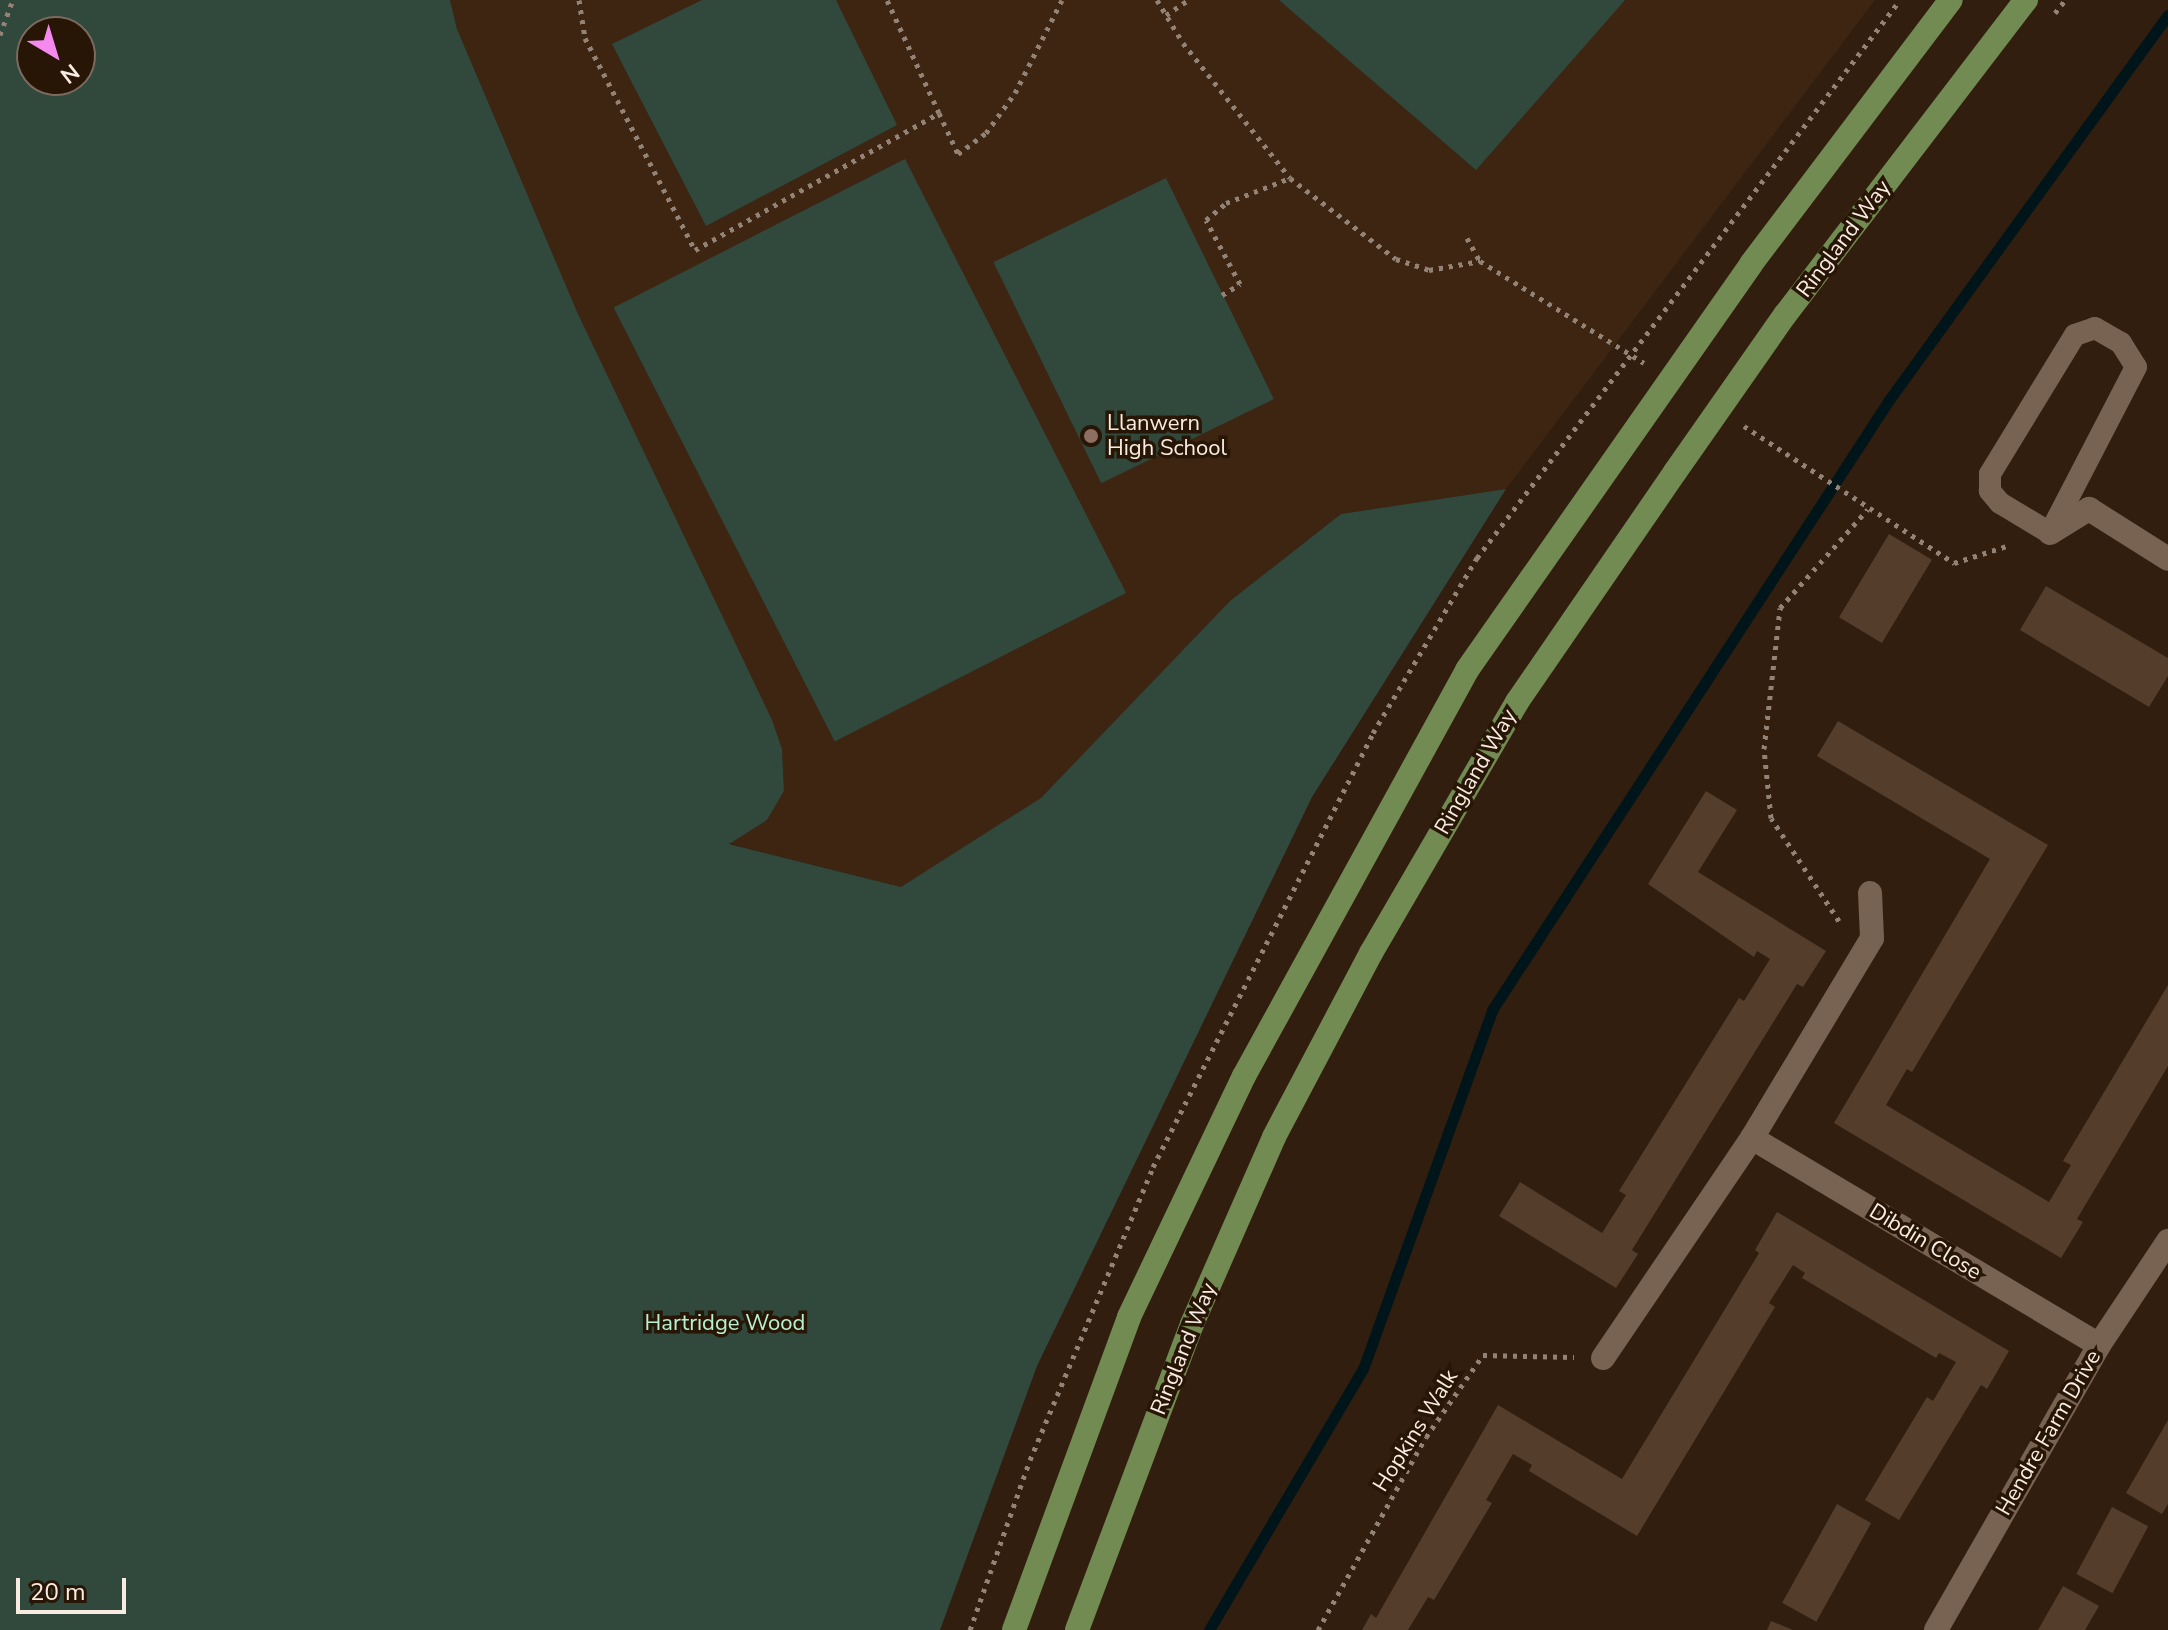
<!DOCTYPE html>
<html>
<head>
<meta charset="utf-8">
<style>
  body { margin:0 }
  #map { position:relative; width:2168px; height:1630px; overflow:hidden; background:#311e0f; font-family:"Nunito Sans",sans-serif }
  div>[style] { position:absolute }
  .built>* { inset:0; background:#3d2511 }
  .green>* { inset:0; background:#31483c; transform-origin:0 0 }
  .stream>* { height:11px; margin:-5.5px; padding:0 5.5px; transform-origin:5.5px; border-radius:5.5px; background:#001519 }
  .building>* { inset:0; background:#543d2b; transform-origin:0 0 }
  .path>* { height:5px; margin-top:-2.5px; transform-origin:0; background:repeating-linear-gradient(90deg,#938377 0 4px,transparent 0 10px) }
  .service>* { height:22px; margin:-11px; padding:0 11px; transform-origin:11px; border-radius:11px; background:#786251 }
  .minor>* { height:24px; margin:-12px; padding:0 12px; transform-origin:12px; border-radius:12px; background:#786251 }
  .primary>* { height:24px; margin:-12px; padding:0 12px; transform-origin:12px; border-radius:12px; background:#728b52 }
  .dots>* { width:22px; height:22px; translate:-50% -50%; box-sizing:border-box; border:4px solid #271506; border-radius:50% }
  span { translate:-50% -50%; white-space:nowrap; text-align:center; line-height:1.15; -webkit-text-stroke:7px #271506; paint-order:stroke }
  .street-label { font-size:22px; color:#f8ebe1 }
  .poi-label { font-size:22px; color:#f8ebe1 }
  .left { translate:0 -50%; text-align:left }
  .park-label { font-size:22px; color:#b7f1d1 }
  .north { position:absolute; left:16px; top:16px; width:80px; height:80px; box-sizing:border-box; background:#271506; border:2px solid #7b6b5e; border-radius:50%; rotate:142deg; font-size:22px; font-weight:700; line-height:32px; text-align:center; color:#f8ebe1 }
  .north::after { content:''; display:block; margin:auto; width:28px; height:36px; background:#f589ef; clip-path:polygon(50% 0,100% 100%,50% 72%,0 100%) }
  .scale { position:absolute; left:16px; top:1578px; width:110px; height:36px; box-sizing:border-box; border:4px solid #f8ebe1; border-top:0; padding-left:10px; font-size:24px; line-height:28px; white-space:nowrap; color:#f8ebe1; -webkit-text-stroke:6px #271506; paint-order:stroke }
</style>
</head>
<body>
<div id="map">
  <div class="built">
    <i style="clip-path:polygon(450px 0,1875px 0,1506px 489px,1341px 514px,1230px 601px,1041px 799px,901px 887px,728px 843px,767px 820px,784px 791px,782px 749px,578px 314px,457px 29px)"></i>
  </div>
  <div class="green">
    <i style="clip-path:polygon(evenodd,0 0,450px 0,457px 29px,578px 314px,772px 720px,782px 749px,784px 791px,767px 820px,729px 844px,901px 887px,1041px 798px,1230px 601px,1341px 514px,1506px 489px,1312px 797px,1037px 1366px,940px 1630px,0 1630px,0 0,32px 32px,80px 32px,80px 80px,32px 80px,32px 32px)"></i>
    <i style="clip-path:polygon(702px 0,836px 0,897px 125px,706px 226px,612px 44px)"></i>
    <i style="clip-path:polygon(1279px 0,1625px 0,1476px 170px)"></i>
    <i style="left:905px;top:159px;width:487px;height:327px;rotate:63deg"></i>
    <i style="left:1166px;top:178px;width:246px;height:192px;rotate:64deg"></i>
  </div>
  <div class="stream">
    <i style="left:1209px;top:1630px;width:303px;rotate:-59.5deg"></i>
    <i style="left:1363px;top:1369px;width:381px;rotate:-70.2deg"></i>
    <i style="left:1492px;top:1010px;width:728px;rotate:-56.94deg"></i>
    <i style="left:1889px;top:400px;width:475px;rotate:-54.1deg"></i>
  </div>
  <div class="building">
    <i style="left:1889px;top:534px;width:50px;height:97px;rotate:31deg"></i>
    <i style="clip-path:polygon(2046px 586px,2168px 658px,2168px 676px,2149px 707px,2020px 630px)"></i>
    <i style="clip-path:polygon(1838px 721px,2048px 845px,1912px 1072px,1907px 1069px,1886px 1105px,2049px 1202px,2071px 1165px,2063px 1161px,2168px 985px,2168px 1066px,2077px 1219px,2083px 1222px,2061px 1258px,1834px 1123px,1990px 859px,1817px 756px)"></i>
    <i style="clip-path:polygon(1706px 791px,1737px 810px,1698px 872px,1826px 951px,1803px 987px,1797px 984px,1632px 1250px,1638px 1254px,1616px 1288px,1499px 1216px,1520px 1182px,1602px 1233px,1626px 1195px,1619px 1191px,1739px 998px,1744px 1001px,1770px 959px,1757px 951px,1754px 957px,1648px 884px)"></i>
    <i style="clip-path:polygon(1777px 1212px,2009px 1351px,1987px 1389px,1981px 1385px,1899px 1520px,1865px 1500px,1927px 1397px,1933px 1401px,1956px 1362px,1939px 1353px,1936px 1358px,1802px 1278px,1805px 1273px,1793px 1265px,1769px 1303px,1775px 1307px,1637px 1536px,1529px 1471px,1532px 1465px,1513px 1454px,1486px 1500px,1492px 1503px,1434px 1600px,1428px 1597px,1408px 1630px,1362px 1630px,1371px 1614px,1376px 1618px,1498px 1405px,1622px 1479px,1759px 1253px,1755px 1250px)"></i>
    <i style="clip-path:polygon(2168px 1420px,2168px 1504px,2162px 1514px,2126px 1493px)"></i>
    <i style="left:1837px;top:1504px;width:39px;height:113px;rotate:29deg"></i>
    <i style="left:2112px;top:1507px;width:41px;height:76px;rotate:28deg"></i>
    <i style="clip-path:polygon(2063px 1586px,2099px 1606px,2085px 1630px,2038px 1630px)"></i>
    <i style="clip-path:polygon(1771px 1621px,1793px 1630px,1767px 1630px)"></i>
  </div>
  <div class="path">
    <i style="left:579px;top:0;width:38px;rotate:81deg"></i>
    <i style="left:585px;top:38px;width:239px;rotate:62.6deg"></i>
    <i style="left:695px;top:250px;width:280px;rotate:-29.3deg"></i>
    <i style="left:939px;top:113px;width:124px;rotate:-114.7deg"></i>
    <i style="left:1157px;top:0;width:50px;rotate:58.8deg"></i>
    <i style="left:1183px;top:43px;width:172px;rotate:51.6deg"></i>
    <i style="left:2055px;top:13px;width:16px;rotate:-52deg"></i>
    <i style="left:1166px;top:15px;width:27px;rotate:-34deg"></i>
    <i style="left:0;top:35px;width:37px;rotate:-70deg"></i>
    <i style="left:939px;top:113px;width:45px;rotate:65.1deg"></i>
    <i style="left:958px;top:154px;width:35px;rotate:-37deg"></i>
    <i style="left:986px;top:133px;width:49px;rotate:-54.1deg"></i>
    <i style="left:1015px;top:93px;width:104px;rotate:-63.2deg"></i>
    <i style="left:1467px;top:238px;width:26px;rotate:61deg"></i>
    <i style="left:1480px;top:261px;width:193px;rotate:31.9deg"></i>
    <i style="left:1222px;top:295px;width:21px;rotate:-31deg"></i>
    <i style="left:1240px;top:284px;width:72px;rotate:-118deg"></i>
    <i style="left:1206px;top:220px;width:26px;rotate:-40deg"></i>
    <i style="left:1226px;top:203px;width:69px;rotate:-21.3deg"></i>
    <i style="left:1290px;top:178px;width:133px;rotate:37.4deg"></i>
    <i style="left:1396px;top:259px;width:35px;rotate:18deg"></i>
    <i style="left:1429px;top:270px;width:52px;rotate:-10deg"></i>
    <i style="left:1744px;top:426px;width:251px;rotate:33.1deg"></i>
    <i style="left:1954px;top:563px;width:59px;rotate:-17.8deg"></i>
    <i style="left:1839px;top:921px;width:123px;rotate:-123.4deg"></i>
    <i style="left:1771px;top:818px;width:69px;rotate:-95.8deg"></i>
    <i style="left:1764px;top:749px;width:142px;rotate:-83.5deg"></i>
    <i style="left:1780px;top:608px;width:132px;rotate:-48.4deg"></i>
    <i style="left:970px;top:1630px;width:180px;rotate:-70.6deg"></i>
    <i style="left:1030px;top:1460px;width:318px;rotate:-67.2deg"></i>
    <i style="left:1153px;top:1167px;width:487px;rotate:-63.1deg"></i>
    <i style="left:1373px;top:733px;width:204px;rotate:-59.3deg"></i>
    <i style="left:1477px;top:558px;width:700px;rotate:-52.84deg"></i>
    <i style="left:1318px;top:1630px;width:221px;rotate:-60.8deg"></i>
    <i style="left:1426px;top:1437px;width:100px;rotate:-55.2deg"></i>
    <i style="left:1483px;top:1355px;width:91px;rotate:1.3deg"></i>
  </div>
  <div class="service">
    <i style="left:2095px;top:328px;width:30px;rotate:30deg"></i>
    <i style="left:2121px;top:343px;width:28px;rotate:58deg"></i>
    <i style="left:2136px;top:367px;width:187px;rotate:117.4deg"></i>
    <i style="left:2050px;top:533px;width:58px;rotate:-149deg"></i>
    <i style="left:2000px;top:503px;width:16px;rotate:-130deg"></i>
    <i style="left:1990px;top:491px;width:17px;rotate:-90deg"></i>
    <i style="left:1990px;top:474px;width:163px;rotate:-58.6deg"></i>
    <i style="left:2075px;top:335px;width:21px;rotate:-19deg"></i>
  </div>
  <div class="minor">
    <i style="left:2050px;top:533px;width:46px;rotate:-31.6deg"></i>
    <i style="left:2089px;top:509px;width:93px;rotate:32.3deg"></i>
    <i style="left:1752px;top:1138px;width:404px;rotate:30.8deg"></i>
    <i style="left:1603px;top:1358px;width:266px;rotate:-55.9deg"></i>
    <i style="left:1752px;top:1138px;width:233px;rotate:-59deg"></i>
    <i style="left:1872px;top:938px;width:45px;rotate:-92.5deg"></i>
    <i style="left:1936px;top:1630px;width:328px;rotate:-60.2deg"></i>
    <i style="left:2099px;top:1345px;width:125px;rotate:-56.4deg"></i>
  </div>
  <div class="primary">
    <i style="left:1014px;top:1630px;width:333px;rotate:-69.8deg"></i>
    <i style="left:1129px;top:1317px;width:267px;rotate:-64.5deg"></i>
    <i style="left:1244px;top:1076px;width:463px;rotate:-61.2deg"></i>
    <i style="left:1467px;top:670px;width:495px;rotate:-55deg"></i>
    <i style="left:1751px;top:264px;width:331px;rotate:-52.9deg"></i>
    <i style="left:1077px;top:1630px;width:327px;rotate:-69.4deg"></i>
    <i style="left:1192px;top:1324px;width:204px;rotate:-66.3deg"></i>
    <i style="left:1274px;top:1137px;width:208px;rotate:-62.2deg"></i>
    <i style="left:1371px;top:953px;width:290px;rotate:-59.8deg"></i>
    <i style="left:1517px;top:702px;width:279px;rotate:-55.5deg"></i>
    <i style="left:1675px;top:472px;width:192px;rotate:-55deg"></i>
    <i style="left:1785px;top:315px;width:397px;rotate:-52.6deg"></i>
  </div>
  <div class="dots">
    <i style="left:1091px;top:436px;background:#8d6e63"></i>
  </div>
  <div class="street-label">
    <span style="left:1844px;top:239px;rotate:-53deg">Ringland Way</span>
    <span style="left:1476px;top:772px;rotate:-60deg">Ringland Way</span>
    <span style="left:1925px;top:1242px;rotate:31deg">Dibdin Close</span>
    <span style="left:1184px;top:1349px;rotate:-68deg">Ringland Way</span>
    <span style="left:1416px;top:1431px;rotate:-58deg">Hopkins Walk</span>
    <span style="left:2049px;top:1433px;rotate:-60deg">Hendre Farm Drive</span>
  </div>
  <div class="poi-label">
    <span class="left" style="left:1107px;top:436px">Llanwern<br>High School</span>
  </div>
  <div class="park-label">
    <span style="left:725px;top:1324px">Hartridge Wood</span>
  </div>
  <div class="north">N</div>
  <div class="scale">20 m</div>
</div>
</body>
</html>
